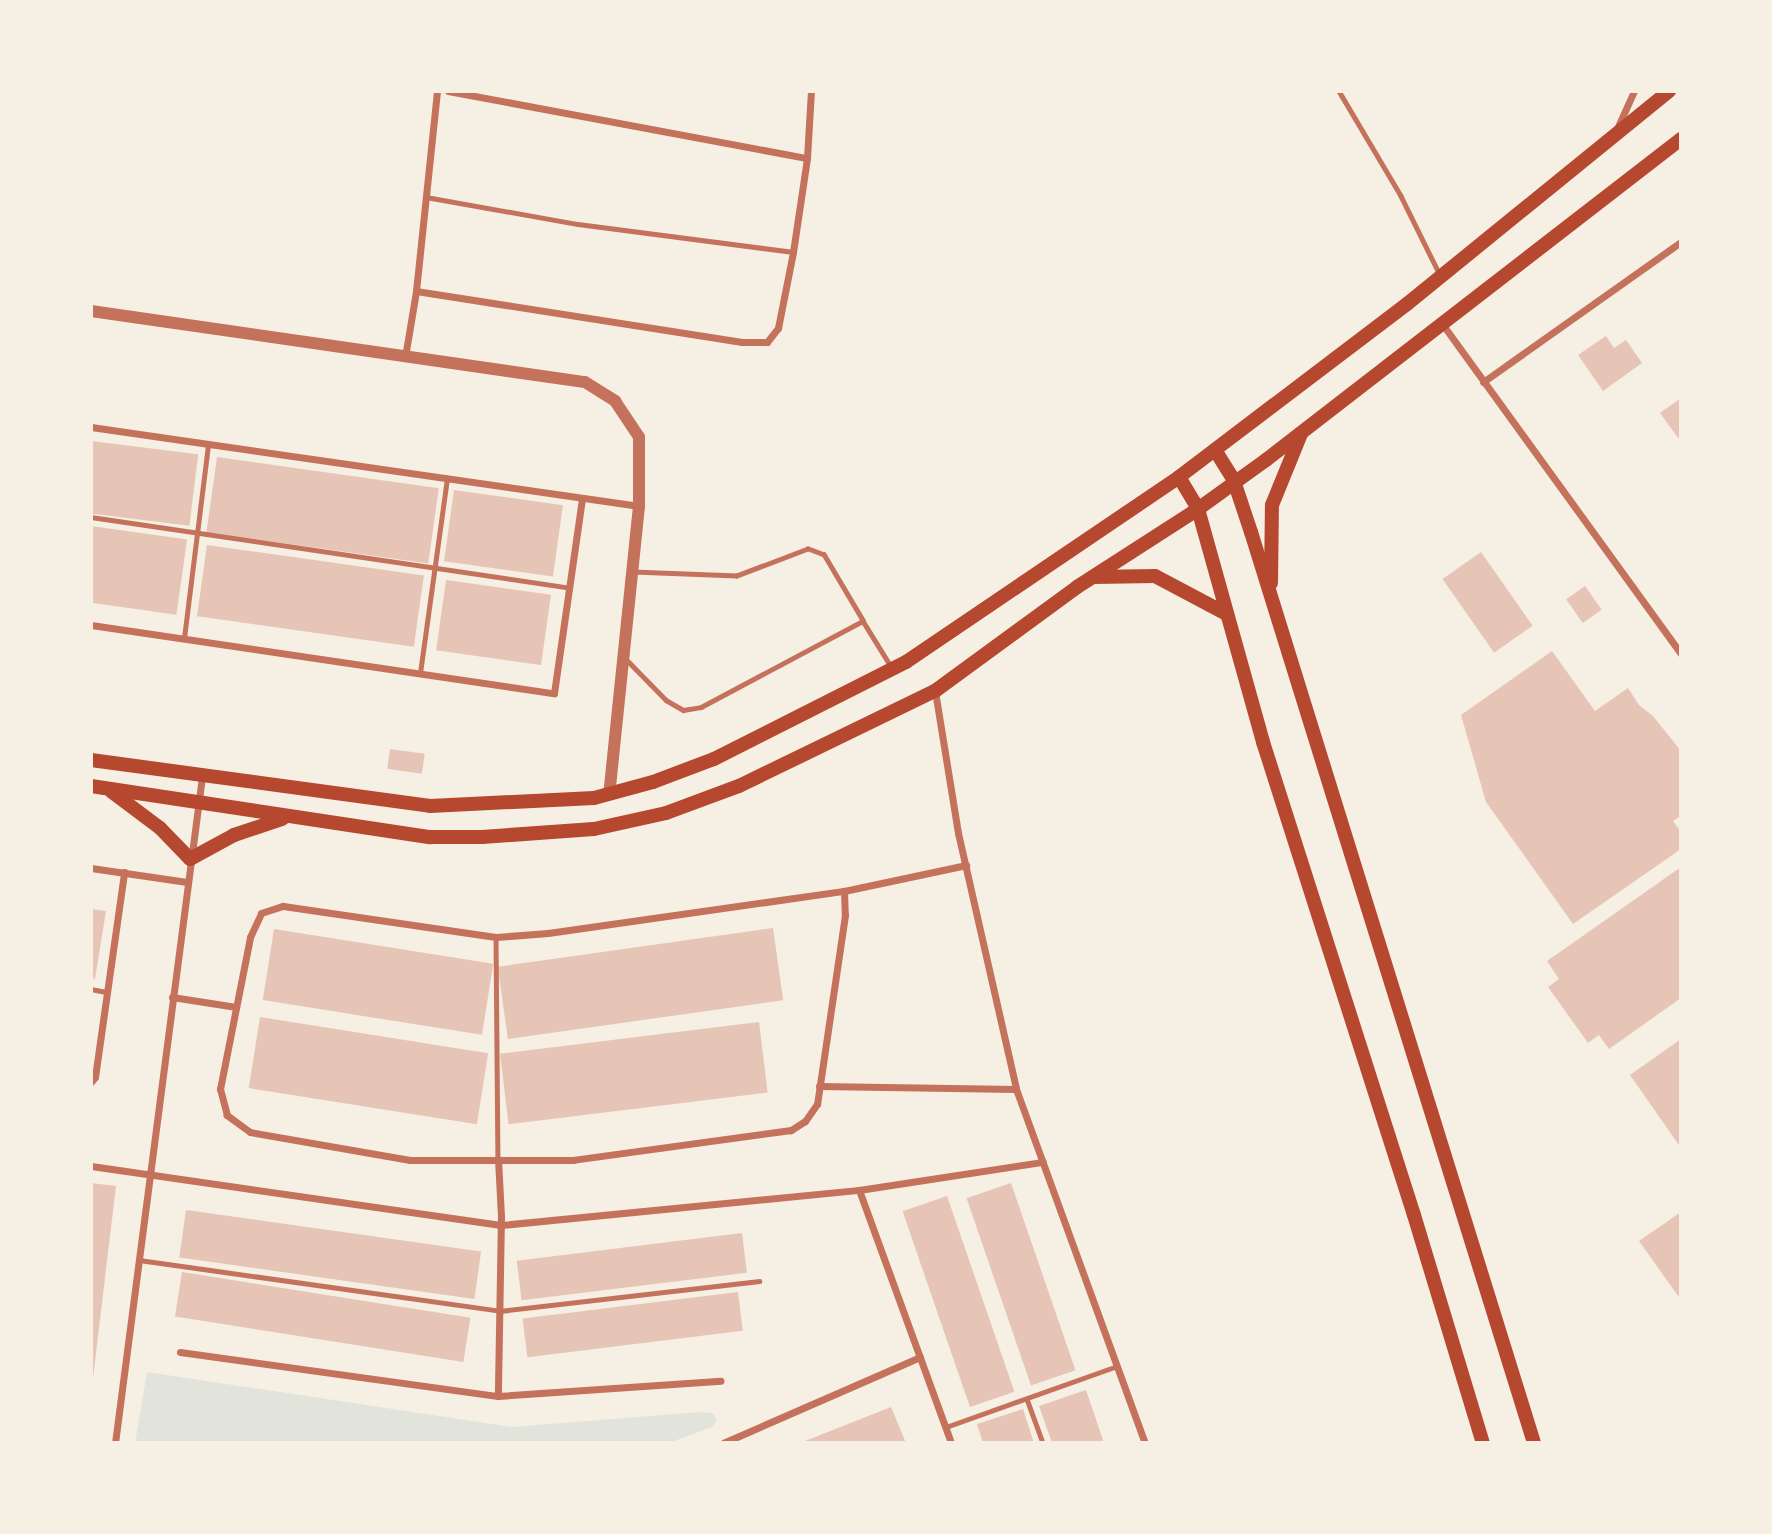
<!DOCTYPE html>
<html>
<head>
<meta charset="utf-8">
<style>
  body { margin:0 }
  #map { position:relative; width:1772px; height:1534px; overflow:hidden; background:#f6efe4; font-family:"Varela Round",sans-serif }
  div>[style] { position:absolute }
  .green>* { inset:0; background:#e2e4dc }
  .building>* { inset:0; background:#e6c5b7; transform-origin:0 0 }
  .service>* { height:4.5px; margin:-2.25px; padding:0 2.25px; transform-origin:2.25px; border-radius:2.25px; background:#c5725c }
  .minor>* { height:7px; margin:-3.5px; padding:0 3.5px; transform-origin:3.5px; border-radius:3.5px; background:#c5725c }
  .tertiary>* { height:12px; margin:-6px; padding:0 6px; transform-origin:6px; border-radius:6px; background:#c5725c }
  .primary>* { height:14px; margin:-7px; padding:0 7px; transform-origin:7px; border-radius:7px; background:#b5482f }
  span { translate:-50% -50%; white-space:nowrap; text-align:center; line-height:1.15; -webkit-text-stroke:7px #f6efe4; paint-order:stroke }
  .frame { position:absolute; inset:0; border:93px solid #f6efe4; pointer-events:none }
</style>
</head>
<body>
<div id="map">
  <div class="green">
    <i style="clip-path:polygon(147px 1372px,512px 1427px,700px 1412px,713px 1413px,717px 1420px,712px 1427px,669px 1443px,135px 1443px)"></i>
  </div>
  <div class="building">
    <i style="clip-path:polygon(1606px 336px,1614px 348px,1626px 340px,1642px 363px,1603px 391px,1578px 355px)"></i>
    <i style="clip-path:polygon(1681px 398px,1681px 442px,1660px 413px)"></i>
    <i style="left:91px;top:441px;width:108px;height:72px;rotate:7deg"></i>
    <i style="left:217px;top:457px;width:224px;height:76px;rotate:8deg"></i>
    <i style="left:454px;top:490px;width:110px;height:72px;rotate:8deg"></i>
    <i style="left:91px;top:526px;width:97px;height:76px;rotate:8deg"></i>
    <i style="left:207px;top:545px;width:219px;height:72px;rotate:8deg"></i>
    <i style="left:1481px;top:552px;width:90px;height:47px;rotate:55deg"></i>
    <i style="left:446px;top:580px;width:106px;height:71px;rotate:8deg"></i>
    <i style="left:1585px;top:586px;width:29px;height:23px;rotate:55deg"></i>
    <i style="clip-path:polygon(1552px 651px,1595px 711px,1628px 688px,1639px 705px,1653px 716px,1681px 751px,1681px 816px,1673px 821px,1681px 832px,1681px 849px,1573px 924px,1486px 802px,1461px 715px)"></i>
    <i style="left:390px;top:749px;width:35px;height:20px;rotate:8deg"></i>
    <i style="clip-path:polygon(1681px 867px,1681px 998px,1609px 1049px,1599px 1035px,1588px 1043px,1548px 987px,1559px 979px,1547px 961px)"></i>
    <i style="clip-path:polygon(91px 909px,106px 911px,95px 979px,91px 978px)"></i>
    <i style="left:773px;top:928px;width:73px;height:278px;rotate:82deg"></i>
    <i style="left:274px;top:929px;width:222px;height:72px;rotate:9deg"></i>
    <i style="left:260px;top:1017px;width:231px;height:72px;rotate:9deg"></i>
    <i style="left:759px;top:1022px;width:71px;height:261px;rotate:83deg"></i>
    <i style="clip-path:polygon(1681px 1039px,1681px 1148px,1630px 1075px)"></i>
    <i style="clip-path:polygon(91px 1183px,116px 1186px,93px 1378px,91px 1378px)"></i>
    <i style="left:1011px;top:1183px;width:198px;height:47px;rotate:71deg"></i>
    <i style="left:947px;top:1196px;width:207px;height:47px;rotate:71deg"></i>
    <i style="left:186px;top:1210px;width:298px;height:48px;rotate:8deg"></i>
    <i style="clip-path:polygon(1681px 1212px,1681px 1300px,1639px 1241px)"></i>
    <i style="left:742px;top:1233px;width:40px;height:227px;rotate:83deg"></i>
    <i style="left:182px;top:1272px;width:292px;height:45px;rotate:9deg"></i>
    <i style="left:738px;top:1292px;width:39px;height:217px;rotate:83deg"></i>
    <i style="clip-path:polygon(1086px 1390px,1104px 1443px,1052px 1443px,1039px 1406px)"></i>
    <i style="clip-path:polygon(891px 1407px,906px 1443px,800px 1443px)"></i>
    <i style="clip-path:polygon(1023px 1409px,1034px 1443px,983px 1443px,977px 1424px)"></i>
  </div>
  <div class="service">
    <i style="left:1339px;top:91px;width:122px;rotate:59.4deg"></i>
    <i style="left:1401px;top:196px;width:86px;rotate:63.7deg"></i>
    <i style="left:426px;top:197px;width:154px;rotate:10.1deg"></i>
    <i style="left:578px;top:224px;width:217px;rotate:7.4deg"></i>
    <i style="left:91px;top:517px;width:483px;rotate:8.4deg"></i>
    <i style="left:863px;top:621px;width:55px;rotate:58.3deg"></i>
    <i style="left:184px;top:638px;width:195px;rotate:-82.9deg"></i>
    <i style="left:627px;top:660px;width:56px;rotate:45.7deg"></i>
    <i style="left:666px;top:700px;width:20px;rotate:30deg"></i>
    <i style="left:683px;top:710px;width:18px;rotate:-9deg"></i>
    <i style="left:701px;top:707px;width:183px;rotate:-28deg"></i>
    <i style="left:863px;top:621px;width:77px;rotate:-120.6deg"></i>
    <i style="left:824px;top:555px;width:17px;rotate:-159deg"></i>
    <i style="left:808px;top:549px;width:76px;rotate:159.2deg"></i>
    <i style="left:737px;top:576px;width:104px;rotate:-177.8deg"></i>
    <i style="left:420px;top:673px;width:197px;rotate:-82.1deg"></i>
    <i style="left:496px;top:937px;width:222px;rotate:89.5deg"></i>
    <i style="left:91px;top:989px;width:15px;rotate:11deg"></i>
    <i style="left:139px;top:1260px;width:365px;rotate:8deg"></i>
    <i style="left:500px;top:1311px;width:261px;rotate:-6.6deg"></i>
    <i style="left:1027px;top:1399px;width:47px;rotate:70deg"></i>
    <i style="left:946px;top:1427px;width:182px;rotate:-19.6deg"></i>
  </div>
  <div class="minor">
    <i style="left:448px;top:91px;width:365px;rotate:10.6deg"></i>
    <i style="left:1616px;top:131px;width:44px;rotate:-65.8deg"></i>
    <i style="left:416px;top:291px;width:330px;rotate:8.9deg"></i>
    <i style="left:742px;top:342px;width:25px"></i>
    <i style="left:767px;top:342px;width:18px;rotate:-52deg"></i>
    <i style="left:778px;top:328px;width:77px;rotate:-78.8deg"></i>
    <i style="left:793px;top:252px;width:95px;rotate:-81.5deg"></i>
    <i style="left:807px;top:158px;width:67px;rotate:-86.6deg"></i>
    <i style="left:1443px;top:325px;width:406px;rotate:54.1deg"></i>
    <i style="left:405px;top:357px;width:67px;rotate:-80.5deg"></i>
    <i style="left:416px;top:291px;width:201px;rotate:-84deg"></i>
    <i style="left:1483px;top:382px;width:242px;rotate:-35.3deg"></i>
    <i style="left:91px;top:427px;width:554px;rotate:8.2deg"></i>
    <i style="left:91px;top:625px;width:468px;rotate:8.4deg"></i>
    <i style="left:554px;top:693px;width:197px;rotate:-81.8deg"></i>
    <i style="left:935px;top:691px;width:144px;rotate:80.8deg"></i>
    <i style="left:958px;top:833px;width:262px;rotate:77.2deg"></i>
    <i style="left:1016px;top:1089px;width:377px;rotate:70deg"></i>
    <i style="left:91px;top:868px;width:97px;rotate:8.3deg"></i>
    <i style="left:844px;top:891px;width:24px;rotate:88deg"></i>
    <i style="left:845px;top:915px;width:191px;rotate:98.4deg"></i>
    <i style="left:817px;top:1104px;width:21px;rotate:125deg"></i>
    <i style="left:805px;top:1121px;width:17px;rotate:147deg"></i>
    <i style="left:791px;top:1130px;width:220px;rotate:172.2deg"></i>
    <i style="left:573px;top:1160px;width:163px;rotate:180deg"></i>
    <i style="left:410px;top:1160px;width:162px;rotate:-170.1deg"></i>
    <i style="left:250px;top:1132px;width:29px;rotate:-144deg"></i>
    <i style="left:227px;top:1115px;width:27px;rotate:-105deg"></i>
    <i style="left:220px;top:1089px;width:155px;rotate:-78.8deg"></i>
    <i style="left:250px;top:937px;width:26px;rotate:-65deg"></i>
    <i style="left:261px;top:913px;width:23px;rotate:-18deg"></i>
    <i style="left:283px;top:906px;width:215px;rotate:8.3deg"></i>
    <i style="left:496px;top:937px;width:52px;rotate:-4.4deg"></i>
    <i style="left:548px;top:933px;width:299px;rotate:-8.1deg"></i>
    <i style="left:844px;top:891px;width:125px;rotate:-12deg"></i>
    <i style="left:172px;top:997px;width:65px;rotate:8.9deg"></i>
    <i style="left:91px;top:1082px;width:6px;rotate:-51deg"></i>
    <i style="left:95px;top:1077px;width:207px;rotate:-81.9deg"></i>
    <i style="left:819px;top:1086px;width:197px;rotate:0.9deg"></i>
    <i style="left:498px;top:1159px;width:57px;rotate:87deg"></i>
    <i style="left:501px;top:1216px;width:180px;rotate:91deg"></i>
    <i style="left:91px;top:1166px;width:414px;rotate:8.2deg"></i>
    <i style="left:501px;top:1225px;width:360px;rotate:-5.6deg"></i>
    <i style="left:859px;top:1190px;width:186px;rotate:-8.7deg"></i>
    <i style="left:859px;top:1190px;width:269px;rotate:70deg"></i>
    <i style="left:180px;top:1352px;width:321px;rotate:7.9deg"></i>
    <i style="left:498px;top:1396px;width:223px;rotate:-3.9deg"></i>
    <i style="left:115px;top:1443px;width:672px;rotate:-82.56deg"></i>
    <i style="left:723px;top:1443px;width:215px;rotate:-23.6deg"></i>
  </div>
  <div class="tertiary">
    <i style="left:91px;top:311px;width:499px;rotate:8.2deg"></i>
    <i style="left:585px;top:382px;width:36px;rotate:32deg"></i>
    <i style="left:615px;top:401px;width:43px;rotate:56.3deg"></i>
    <i style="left:639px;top:437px;width:69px;rotate:90deg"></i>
    <i style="left:639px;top:506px;width:290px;rotate:95.9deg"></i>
  </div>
  <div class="primary">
    <i style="left:1215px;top:450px;width:36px;rotate:58deg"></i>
    <i style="left:1234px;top:481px;width:54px;rotate:71.6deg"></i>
    <i style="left:1251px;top:532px;width:954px;rotate:72.74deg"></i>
    <i style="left:1179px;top:477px;width:37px;rotate:59deg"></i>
    <i style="left:1198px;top:509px;width:242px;rotate:74.4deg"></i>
    <i style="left:1263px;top:742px;width:497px;rotate:72.3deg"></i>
    <i style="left:1414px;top:1215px;width:238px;rotate:73.2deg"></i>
    <i style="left:1094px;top:577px;width:61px;rotate:-0.9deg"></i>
    <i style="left:1155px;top:576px;width:79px;rotate:27.9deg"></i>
    <i style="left:1271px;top:583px;width:78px;rotate:-89.3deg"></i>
    <i style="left:1272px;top:505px;width:77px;rotate:-67.8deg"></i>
    <i style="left:91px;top:760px;width:342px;rotate:7.7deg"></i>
    <i style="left:430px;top:806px;width:164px;rotate:-2.8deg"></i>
    <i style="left:594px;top:798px;width:61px;rotate:-15.2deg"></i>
    <i style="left:653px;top:782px;width:65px;rotate:-20.7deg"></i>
    <i style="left:714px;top:759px;width:215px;rotate:-26.8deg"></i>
    <i style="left:906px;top:662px;width:330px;rotate:-34.1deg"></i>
    <i style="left:1179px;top:477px;width:286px;rotate:-37.2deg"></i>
    <i style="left:1407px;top:304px;width:338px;rotate:-39.1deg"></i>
    <i style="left:91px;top:786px;width:343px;rotate:8.6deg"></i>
    <i style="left:430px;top:837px;width:52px"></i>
    <i style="left:482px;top:837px;width:112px;rotate:-4.1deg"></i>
    <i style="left:594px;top:829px;width:74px;rotate:-12.5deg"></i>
    <i style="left:666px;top:813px;width:78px;rotate:-20.3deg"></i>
    <i style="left:739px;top:786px;width:218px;rotate:-25.9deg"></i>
    <i style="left:935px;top:691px;width:176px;rotate:-36.2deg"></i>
    <i style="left:1077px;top:587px;width:144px;rotate:-32.8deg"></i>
    <i style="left:1198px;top:509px;width:84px;rotate:-35.8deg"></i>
    <i style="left:1266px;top:460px;width:525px;rotate:-37.72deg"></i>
    <i style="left:112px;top:792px;width:60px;rotate:36.9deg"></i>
    <i style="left:160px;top:828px;width:43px;rotate:45.9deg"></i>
    <i style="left:190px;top:859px;width:50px;rotate:-28.6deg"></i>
    <i style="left:234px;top:835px;width:51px;rotate:-18.4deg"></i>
  </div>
  <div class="frame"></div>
</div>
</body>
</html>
